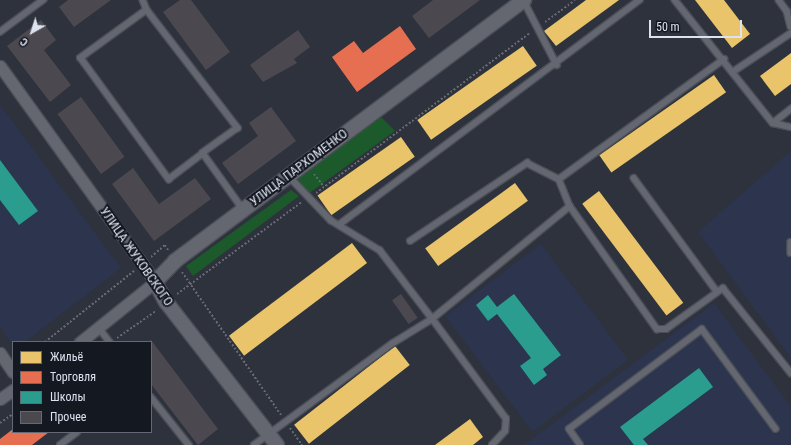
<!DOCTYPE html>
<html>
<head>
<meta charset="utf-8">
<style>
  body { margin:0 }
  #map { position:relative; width:791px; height:445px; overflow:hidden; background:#2e323d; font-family:"Roboto Condensed",sans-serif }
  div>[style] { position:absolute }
  .built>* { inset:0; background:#2c354d; transform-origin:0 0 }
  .green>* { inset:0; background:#1c5a2b }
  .homes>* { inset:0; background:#e9c46a; transform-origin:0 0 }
  .shops>* { inset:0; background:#e76f51 }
  .schools>* { inset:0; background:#2a9d8f }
  .building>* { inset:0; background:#4c484f; transform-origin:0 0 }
  .path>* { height:2px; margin-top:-1px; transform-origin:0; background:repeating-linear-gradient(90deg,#666972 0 2px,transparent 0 4px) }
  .roads { filter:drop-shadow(1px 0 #4b4f58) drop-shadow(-1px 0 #4b4f58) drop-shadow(0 1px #4b4f58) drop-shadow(0 -1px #4b4f58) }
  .service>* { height:5.5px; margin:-2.75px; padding:0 2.75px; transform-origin:2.75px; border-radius:2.75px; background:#646770 }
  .minor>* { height:11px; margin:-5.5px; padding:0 5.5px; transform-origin:5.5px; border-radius:5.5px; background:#646770 }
  .tertiary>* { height:14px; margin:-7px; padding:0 7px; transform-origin:7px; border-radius:7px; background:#646770 }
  span { translate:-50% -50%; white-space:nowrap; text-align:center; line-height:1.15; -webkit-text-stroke:4px #141821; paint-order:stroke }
  .street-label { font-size:13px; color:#dde2ef }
  .legend { position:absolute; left:12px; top:341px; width:140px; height:92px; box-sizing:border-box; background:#141821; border:1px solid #646973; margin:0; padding:5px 7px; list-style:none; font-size:12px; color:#dde2ef }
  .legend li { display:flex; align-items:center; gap:8px; height:20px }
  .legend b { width:20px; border:1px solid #646973 }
  .north { position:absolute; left:12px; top:12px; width:40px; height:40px; -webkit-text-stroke:3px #141821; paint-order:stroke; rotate:219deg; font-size:11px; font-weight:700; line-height:16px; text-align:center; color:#dde2ef }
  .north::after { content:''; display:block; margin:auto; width:14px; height:18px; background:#dde2ef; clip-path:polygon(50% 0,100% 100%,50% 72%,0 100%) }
  .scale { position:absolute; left:649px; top:20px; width:93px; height:18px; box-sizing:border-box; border:2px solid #dde2ef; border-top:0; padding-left:5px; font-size:12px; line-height:14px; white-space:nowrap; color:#dde2ef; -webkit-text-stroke:3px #141821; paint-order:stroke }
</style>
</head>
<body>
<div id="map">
  <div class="built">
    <i style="clip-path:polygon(0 105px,121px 268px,25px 342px,13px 345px,0 327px)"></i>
    <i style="clip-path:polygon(791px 151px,791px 358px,698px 232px)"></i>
    <i style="left:541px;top:244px;width:145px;height:120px;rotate:53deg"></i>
    <i style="clip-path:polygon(714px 303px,791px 407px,791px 445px,524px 445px)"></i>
  </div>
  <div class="green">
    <i style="clip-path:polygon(381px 117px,395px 131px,308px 194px,298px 181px,299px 174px)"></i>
    <i style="clip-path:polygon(291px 190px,299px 196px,193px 276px,186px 266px)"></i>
  </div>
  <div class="homes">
    <i style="clip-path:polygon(586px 0,619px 0,556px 46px,544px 31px)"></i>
    <i style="clip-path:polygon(695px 0,724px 0,750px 34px,732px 48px)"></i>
    <i style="left:523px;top:46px;width:24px;height:129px;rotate:55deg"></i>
    <i style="clip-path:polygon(791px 53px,791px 84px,775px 96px,760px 76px)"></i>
    <i style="left:714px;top:75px;width:21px;height:140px;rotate:55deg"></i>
    <i style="left:401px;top:137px;width:24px;height:102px;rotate:55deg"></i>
    <i style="left:515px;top:183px;width:22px;height:111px;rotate:54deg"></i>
    <i style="left:599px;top:191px;width:140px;height:21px;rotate:53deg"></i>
    <i style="left:352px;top:243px;width:25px;height:154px;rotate:53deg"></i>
    <i style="left:395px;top:346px;width:24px;height:128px;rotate:52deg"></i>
    <i style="clip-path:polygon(470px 419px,483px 437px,473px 445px,435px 445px)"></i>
  </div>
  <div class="shops">
    <i style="clip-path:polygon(400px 26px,416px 49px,357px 92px,332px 57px,354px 41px,363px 53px)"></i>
    <i style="clip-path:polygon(13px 429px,13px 432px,49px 432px,32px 445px,0 445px,0 439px)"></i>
  </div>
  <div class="schools">
    <i style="clip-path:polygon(0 160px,38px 211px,19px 225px,0 200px)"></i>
    <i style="clip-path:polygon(514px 294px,561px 355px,543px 369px,547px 375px,534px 385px,520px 366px,531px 358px,497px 314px,488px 321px,476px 305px,488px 295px,497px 307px)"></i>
    <i style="clip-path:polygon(699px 368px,713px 387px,643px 439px,648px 445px,634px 445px,620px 427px)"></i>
  </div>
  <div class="building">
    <i style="clip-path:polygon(68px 0,111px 0,74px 27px,59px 7px)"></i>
    <i style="clip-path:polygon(180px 0,191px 0,230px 52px,206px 70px,163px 12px)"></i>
    <i style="clip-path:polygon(433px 0,480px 0,429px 38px,412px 16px)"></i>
    <i style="clip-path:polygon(41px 20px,56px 40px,44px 50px,71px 85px,50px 102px,7px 46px)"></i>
    <i style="clip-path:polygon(298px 30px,310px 47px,294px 59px,297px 63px,263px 82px,250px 65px)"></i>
    <i style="left:81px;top:97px;width:74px;height:29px;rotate:54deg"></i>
    <i style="clip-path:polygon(271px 107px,296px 141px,238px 184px,222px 163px,258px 136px,249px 123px)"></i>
    <i style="clip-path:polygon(133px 168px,159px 204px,195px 178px,211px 199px,154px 241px,112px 184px)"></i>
    <i style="left:401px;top:294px;width:29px;height:11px;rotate:55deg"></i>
    <i style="clip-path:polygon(151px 340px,218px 429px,198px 445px,151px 384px,151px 342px,148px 342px)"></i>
  </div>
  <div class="path">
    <i style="left:545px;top:22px;width:37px;rotate:-36deg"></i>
    <i style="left:314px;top:174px;width:16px;rotate:52deg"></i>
    <i style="left:316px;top:193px;width:267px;rotate:-36.8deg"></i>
    <i style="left:151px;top:257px;width:18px;rotate:-41deg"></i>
    <i style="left:165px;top:245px;width:6px;rotate:59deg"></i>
    <i style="left:182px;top:272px;width:174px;rotate:55.3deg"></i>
    <i style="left:177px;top:294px;width:155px;rotate:-36.4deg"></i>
    <i style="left:117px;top:338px;width:47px;rotate:-34.7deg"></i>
    <i style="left:45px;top:342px;width:114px;rotate:-38.6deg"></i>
    <i style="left:0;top:423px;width:16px;rotate:-35deg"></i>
    <i style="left:290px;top:428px;width:21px;rotate:55deg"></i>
  </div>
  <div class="roads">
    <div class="service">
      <i style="left:143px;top:0;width:11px;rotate:68deg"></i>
      <i style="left:147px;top:10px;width:82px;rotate:144deg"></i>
      <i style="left:81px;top:58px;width:150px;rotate:54deg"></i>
      <i style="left:169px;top:179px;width:43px;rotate:-37.4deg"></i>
      <i style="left:203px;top:153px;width:69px;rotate:54.5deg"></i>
      <i style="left:675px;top:0;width:157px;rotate:51.5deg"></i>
      <i style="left:773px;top:123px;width:18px;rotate:13deg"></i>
      <i style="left:779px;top:0;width:14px;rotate:54deg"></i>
      <i style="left:787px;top:11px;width:16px;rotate:76deg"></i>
      <i style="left:524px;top:1px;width:72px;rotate:62.7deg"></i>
      <i style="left:147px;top:10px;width:149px;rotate:52.4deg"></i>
      <i style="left:238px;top:128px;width:43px;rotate:144.5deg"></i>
      <i style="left:0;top:32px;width:54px;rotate:-36.7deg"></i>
      <i style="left:734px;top:71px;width:69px;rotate:-33.7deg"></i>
      <i style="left:773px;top:123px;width:23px;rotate:-38deg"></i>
      <i style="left:634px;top:178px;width:139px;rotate:53.8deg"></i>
      <i style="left:559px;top:179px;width:204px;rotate:-36deg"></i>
      <i style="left:340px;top:224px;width:374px;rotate:-36.8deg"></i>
      <i style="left:410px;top:241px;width:141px;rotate:-33.7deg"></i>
      <i style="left:527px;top:163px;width:36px;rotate:27deg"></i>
      <i style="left:559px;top:179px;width:29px;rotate:68deg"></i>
      <i style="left:570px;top:206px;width:151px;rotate:54.7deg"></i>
      <i style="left:657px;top:329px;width:9px"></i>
      <i style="left:666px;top:329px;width:70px;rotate:-35.7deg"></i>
      <i style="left:723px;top:288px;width:109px;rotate:51.3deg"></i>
      <i style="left:791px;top:242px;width:11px;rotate:90deg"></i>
      <i style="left:99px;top:328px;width:18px;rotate:52deg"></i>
      <i style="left:151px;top:397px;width:61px;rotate:51.6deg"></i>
      <i style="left:60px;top:445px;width:21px;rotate:-37deg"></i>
      <i style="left:254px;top:445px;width:172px;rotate:-36.3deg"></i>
      <i style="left:393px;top:343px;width:46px;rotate:-31.6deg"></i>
      <i style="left:432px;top:319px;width:86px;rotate:-127.4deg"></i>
      <i style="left:380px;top:251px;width:57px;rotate:-148.5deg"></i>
      <i style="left:331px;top:221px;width:62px;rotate:-133.7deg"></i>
      <i style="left:492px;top:445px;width:19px;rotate:-47deg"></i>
      <i style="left:505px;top:431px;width:12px;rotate:-85deg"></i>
      <i style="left:506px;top:419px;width:124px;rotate:-126.5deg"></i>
      <i style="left:432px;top:319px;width:178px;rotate:-39.3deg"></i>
      <i style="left:580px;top:445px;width:19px;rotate:-125deg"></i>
      <i style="left:569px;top:429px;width:166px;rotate:-36.9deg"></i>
      <i style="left:702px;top:329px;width:124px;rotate:53.5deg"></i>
    </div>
    <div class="minor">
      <i style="left:0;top:66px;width:266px;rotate:54.3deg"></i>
      <i style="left:155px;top:282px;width:96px;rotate:141.3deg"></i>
      <i style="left:0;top:353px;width:23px;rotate:56deg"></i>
      <i style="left:0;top:399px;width:16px;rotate:-35deg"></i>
    </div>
    <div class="tertiary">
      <i style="left:277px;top:445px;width:181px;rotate:-127.8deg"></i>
      <i style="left:166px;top:302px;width:23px;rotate:-119deg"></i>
      <i style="left:155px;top:282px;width:29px;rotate:-46deg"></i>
      <i style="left:175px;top:261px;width:436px;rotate:-36.8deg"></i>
    </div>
  </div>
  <div class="street-label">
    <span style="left:299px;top:168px;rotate:-37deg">УЛИЦА ПАРХОМЕНКО</span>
    <span style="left:136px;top:257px;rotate:55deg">УЛИЦА ЖУКОВСКОГО</span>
  </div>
  <ul class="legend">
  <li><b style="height:11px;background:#e9c46a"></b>Жильё</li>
  <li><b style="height:11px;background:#e76f51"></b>Торговля</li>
  <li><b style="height:11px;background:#2a9d8f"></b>Школы</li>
  <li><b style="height:11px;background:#4c484f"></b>Прочее</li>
  </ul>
  <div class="north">С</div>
  <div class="scale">50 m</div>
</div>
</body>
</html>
